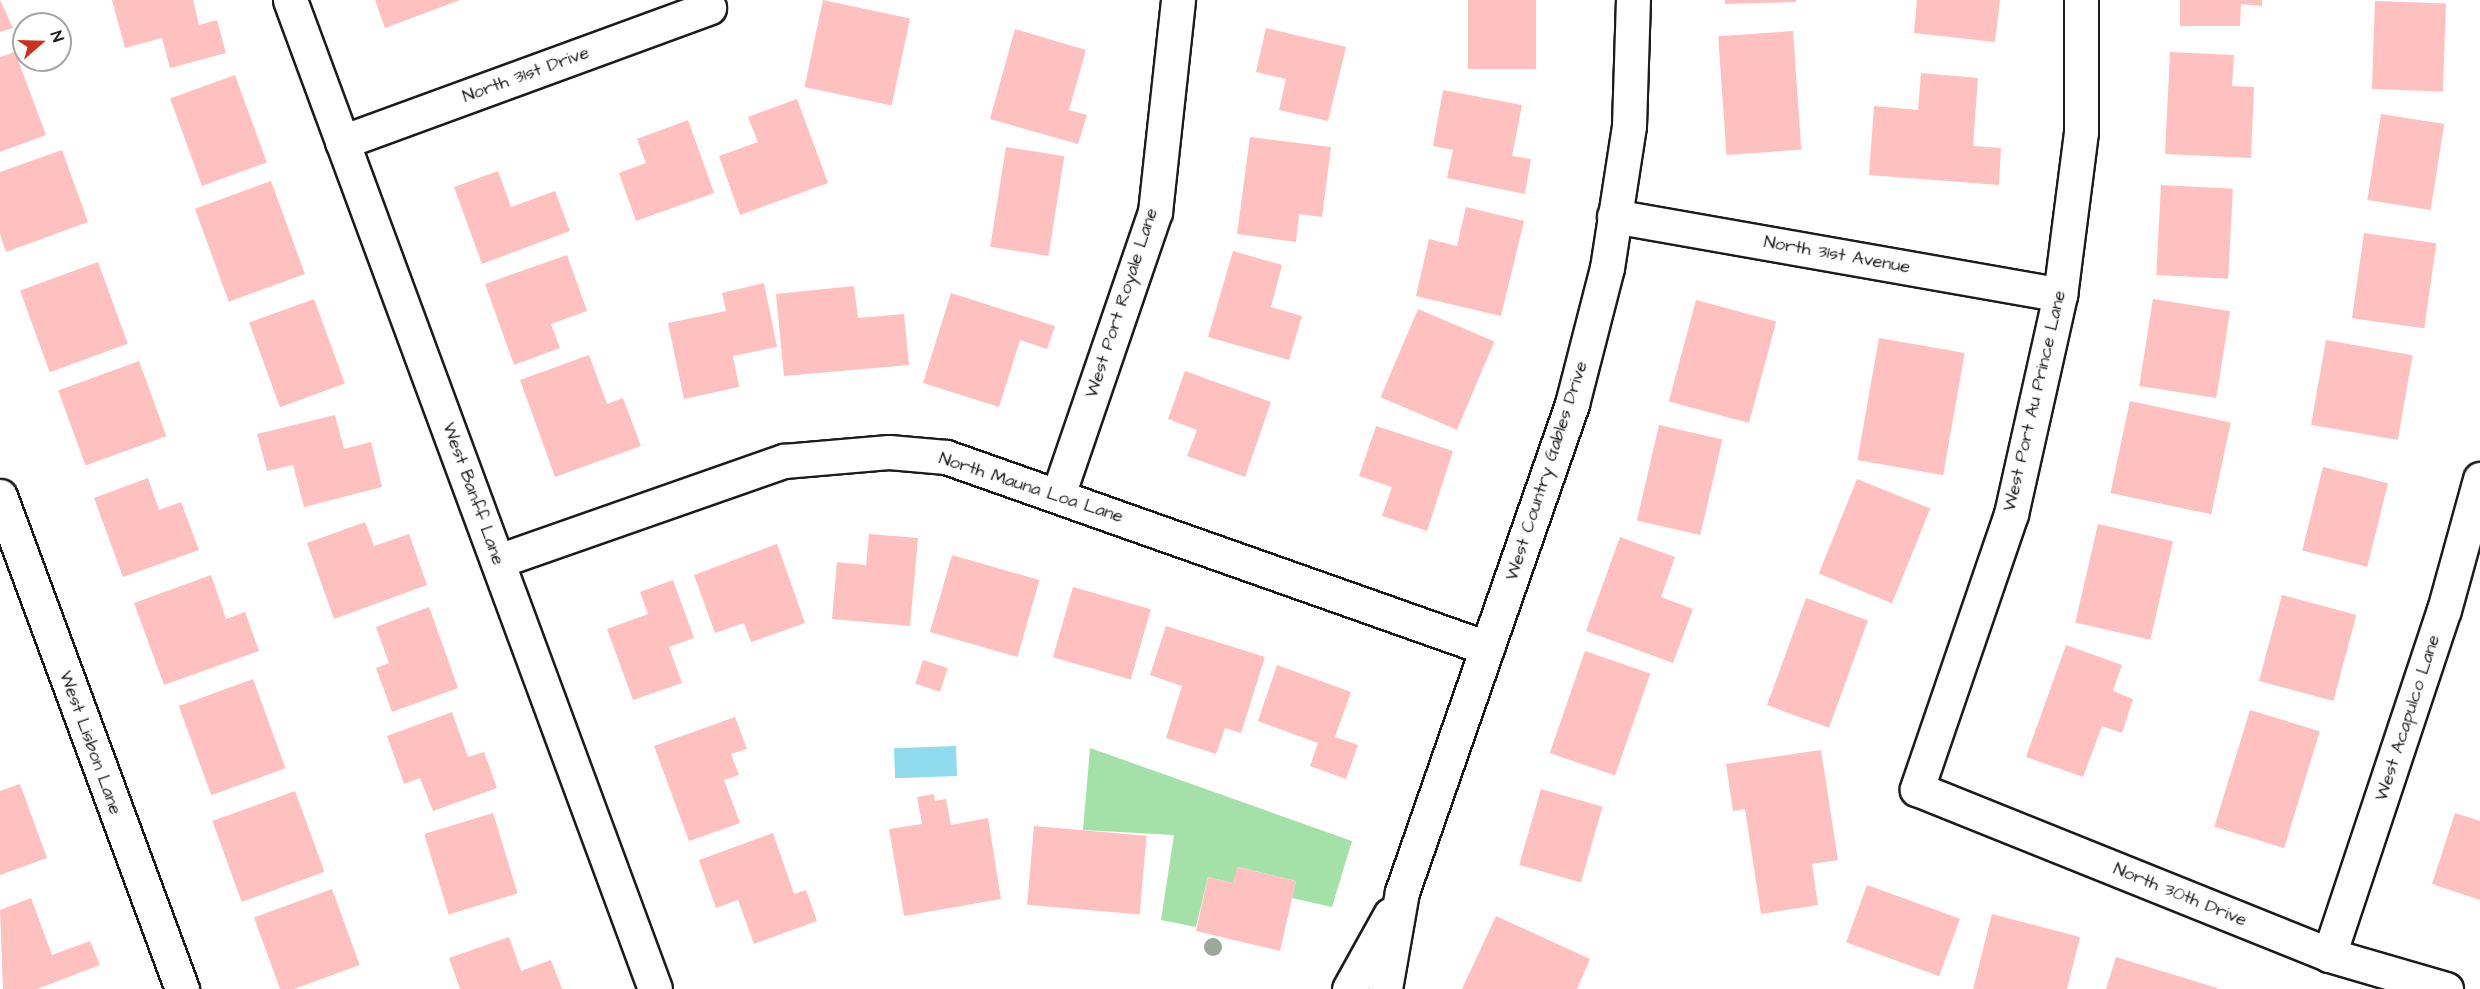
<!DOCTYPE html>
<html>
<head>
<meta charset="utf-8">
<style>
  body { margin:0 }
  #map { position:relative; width:2480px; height:989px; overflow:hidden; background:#fff; font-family:"Architects Daughter",sans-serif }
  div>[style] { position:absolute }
  .green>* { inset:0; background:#a4e1a9 }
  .water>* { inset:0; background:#8edced; transform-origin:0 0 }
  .building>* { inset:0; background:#fec1c0; transform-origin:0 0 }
  .roads { filter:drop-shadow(2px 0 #1c1c1c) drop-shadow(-2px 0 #1c1c1c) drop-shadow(0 2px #1c1c1c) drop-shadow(0 -2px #1c1c1c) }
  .minor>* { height:33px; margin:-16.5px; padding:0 16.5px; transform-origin:16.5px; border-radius:16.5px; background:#fff }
  .trees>* { width:18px; height:18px; margin:-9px; border-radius:50%; background:#9da89d }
  span { translate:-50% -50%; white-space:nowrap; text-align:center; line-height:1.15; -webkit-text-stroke:5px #fff; paint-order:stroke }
  .street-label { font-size:18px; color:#1c1c1c }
  .north { position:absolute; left:12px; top:12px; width:60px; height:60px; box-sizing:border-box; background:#fff; border:2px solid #a4a4a4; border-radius:50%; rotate:70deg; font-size:16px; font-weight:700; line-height:24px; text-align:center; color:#1c1c1c }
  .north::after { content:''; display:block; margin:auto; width:21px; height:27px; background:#c8321e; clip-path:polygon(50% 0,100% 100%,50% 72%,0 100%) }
</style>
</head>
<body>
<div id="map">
  <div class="green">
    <i style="clip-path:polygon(1090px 748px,1352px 841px,1332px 907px,1292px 898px,1296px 881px,1238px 867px,1233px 883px,1208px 877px,1196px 927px,1161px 920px,1174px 835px,1083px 830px)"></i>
  </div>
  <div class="water">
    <i style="left:956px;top:746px;width:30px;height:62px;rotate:88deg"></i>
  </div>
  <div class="building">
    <i style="clip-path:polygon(0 0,13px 28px,0 32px)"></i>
    <i style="clip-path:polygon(112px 0,193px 0,199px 25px,217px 20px,226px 53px,170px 68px,162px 38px,125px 48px)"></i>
    <i style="clip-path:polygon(375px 0,460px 0,385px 28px)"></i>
    <i style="left:823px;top:0;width:89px;height:89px;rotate:12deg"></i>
    <i style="left:1468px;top:0;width:68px;height:69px"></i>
    <i style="clip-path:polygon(1725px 0,1796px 0,1796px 2px,1725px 4px)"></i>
    <i style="clip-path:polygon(1917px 0,2000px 0,1995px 42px,1914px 33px)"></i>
    <i style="clip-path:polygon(2180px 0,2262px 0,2262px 6px,2241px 4px,2240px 26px,2180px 26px)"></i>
    <i style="left:2375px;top:1px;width:71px;height:88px;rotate:2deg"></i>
    <i style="clip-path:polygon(1266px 28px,1346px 47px,1328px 121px,1279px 110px,1286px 79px,1256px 72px)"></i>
    <i style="clip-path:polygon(1015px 29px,1086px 50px,1069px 110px,1087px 115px,1078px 144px,990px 119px)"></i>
    <i style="left:1793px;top:31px;width:119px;height:75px;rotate:86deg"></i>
    <i style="clip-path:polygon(15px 52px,46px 135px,0 152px,0 57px)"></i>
    <i style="clip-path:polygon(2170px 52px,2234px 55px,2232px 86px,2254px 87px,2251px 158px,2165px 154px)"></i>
    <i style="clip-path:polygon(1921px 73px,1978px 78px,1973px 146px,2001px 148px,1999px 185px,1869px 175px,1874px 106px,1918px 110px)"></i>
    <i style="left:235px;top:75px;width:93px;height:69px;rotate:70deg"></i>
    <i style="clip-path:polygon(1443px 90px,1522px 105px,1512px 156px,1531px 159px,1525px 194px,1447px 178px,1453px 150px,1433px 146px)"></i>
    <i style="clip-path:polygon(797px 99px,828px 183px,740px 215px,719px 156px,758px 142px,748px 117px)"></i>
    <i style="left:2381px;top:114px;width:64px;height:87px;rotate:9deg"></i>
    <i style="clip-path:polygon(688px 120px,714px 193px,636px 221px,619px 173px,646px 163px,637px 139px)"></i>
    <i style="clip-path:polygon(1250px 137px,1331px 147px,1322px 217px,1299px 214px,1296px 242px,1237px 234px)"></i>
    <i style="left:1006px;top:147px;width:59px;height:101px;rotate:9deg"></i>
    <i style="clip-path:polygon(62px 150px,88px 222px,6px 252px,0 234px,0 172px)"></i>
    <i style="clip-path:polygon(498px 171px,511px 207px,555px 191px,570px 231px,482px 264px,454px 187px)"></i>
    <i style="left:271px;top:181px;width:99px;height:81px;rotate:70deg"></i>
    <i style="left:2161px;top:185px;width:72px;height:90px;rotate:3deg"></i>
    <i style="clip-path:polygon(1466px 207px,1524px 221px,1501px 316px,1416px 296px,1429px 239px,1457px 246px)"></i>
    <i style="left:2364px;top:233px;width:73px;height:86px;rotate:8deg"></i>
    <i style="clip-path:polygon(1233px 251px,1282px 265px,1271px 307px,1302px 316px,1289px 360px,1208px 337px)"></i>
    <i style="clip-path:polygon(567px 255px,587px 311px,551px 324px,560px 348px,514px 365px,485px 284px)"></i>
    <i style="left:98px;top:262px;width:87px;height:83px;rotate:70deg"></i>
    <i style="clip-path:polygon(764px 283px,777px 347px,733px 356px,739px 387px,684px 399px,668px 323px,726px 311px,722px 293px)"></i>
    <i style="clip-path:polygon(854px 286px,858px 318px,904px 314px,909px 365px,784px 376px,776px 294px)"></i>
    <i style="clip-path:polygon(951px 293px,1055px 326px,1047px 349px,1020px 340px,999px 407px,923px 383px)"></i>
    <i style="left:314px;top:299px;width:90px;height:69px;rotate:70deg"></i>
    <i style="left:2153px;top:299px;width:78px;height:88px;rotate:9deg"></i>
    <i style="left:1696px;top:300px;width:83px;height:105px;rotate:15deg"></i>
    <i style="left:1418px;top:309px;width:83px;height:96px;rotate:23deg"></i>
    <i style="left:1879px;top:338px;width:87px;height:124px;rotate:10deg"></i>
    <i style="left:2326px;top:340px;width:88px;height:86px;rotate:10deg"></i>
    <i style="clip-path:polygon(589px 355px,607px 404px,623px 398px,641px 446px,555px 477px,520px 380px)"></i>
    <i style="left:139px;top:361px;width:80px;height:86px;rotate:70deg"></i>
    <i style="clip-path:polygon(1185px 371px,1271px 402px,1245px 477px,1187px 456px,1197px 430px,1168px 419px)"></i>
    <i style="left:2130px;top:401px;width:103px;height:94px;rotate:12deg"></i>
    <i style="clip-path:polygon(335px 415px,344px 449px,371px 442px,382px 487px,304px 507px,293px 465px,267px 471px,257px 434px)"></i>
    <i style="left:1659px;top:425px;width:65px;height:98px;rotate:13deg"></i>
    <i style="clip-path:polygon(1376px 426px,1453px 451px,1427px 531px,1382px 516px,1392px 487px,1359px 476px)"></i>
    <i style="left:2323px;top:467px;width:67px;height:86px;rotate:14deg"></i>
    <i style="clip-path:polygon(148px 478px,159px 510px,181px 502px,199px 550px,123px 577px,94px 498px)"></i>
    <i style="left:1857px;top:479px;width:79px;height:102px;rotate:22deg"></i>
    <i style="clip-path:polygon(365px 522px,374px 546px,409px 534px,427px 585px,334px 619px,307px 543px)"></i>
    <i style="left:2098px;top:524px;width:77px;height:101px;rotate:13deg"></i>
    <i style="clip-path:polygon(869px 534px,918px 538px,910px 626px,832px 619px,837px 562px,866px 565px)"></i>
    <i style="clip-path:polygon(1620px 537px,1675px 557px,1661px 597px,1693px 609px,1673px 663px,1586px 631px)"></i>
    <i style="clip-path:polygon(777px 544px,805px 623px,751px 642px,744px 623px,715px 633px,694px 575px)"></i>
    <i style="left:952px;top:555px;width:91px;height:80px;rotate:16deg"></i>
    <i style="clip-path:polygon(211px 575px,226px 619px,245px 612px,259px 651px,164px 685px,134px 603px)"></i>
    <i style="clip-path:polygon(673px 580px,694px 638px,669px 647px,682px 683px,633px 700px,607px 629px,648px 614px,640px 592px)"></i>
    <i style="left:1073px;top:587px;width:81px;height:73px;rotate:16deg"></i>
    <i style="left:2282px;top:595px;width:77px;height:89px;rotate:15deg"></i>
    <i style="left:1806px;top:598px;width:66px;height:114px;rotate:20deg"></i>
    <i style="clip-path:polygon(429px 607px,458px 688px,392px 712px,376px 668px,389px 663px,376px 627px)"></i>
    <i style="clip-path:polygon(1166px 626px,1265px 657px,1241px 733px,1225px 728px,1216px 754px,1166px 738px,1182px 686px,1150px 675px)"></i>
    <i style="clip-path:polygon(2066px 645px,2122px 665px,2113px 691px,2133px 699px,2122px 733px,2102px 726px,2083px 777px,2026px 757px)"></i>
    <i style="left:1585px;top:651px;width:69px;height:108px;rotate:19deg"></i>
    <i style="left:923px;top:660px;width:26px;height:25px;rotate:18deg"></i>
    <i style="clip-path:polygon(1277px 665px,1351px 692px,1335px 737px,1358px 745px,1346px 779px,1310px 766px,1318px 743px,1258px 721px)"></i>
    <i style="left:253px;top:679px;width:95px;height:79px;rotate:70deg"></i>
    <i style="left:2250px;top:710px;width:73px;height:122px;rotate:17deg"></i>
    <i style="clip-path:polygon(452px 712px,468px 757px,484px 752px,497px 788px,433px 811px,420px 778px,404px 784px,387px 736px)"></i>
    <i style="clip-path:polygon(735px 717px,747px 749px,731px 754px,739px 775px,724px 780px,740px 823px,689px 841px,654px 746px)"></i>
    <i style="clip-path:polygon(1821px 750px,1838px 860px,1812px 864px,1818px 905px,1761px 914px,1745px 809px,1733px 811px,1726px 764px)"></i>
    <i style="clip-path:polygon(20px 784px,47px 858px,0 875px,0 791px)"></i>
    <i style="left:1541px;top:789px;width:64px;height:79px;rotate:16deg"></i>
    <i style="left:295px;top:791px;width:86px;height:88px;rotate:70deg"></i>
    <i style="clip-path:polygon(934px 794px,935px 801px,946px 799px,951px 825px,988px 818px,1001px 899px,904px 916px,889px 829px,922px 824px,917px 797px)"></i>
    <i style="left:493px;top:813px;width:84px;height:72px;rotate:73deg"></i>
    <i style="clip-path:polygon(2455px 813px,2480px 821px,2480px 900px,2432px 884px)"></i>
    <i style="left:1034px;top:826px;width:113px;height:79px;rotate:5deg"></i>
    <i style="clip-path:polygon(773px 833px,794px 894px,806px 890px,817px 921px,754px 944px,738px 900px,716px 908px,699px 860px)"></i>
    <i style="clip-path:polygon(1237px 867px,1296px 881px,1280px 951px,1196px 931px,1208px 877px,1233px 883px)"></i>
    <i style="left:1867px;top:885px;width:99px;height:61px;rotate:20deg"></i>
    <i style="left:332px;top:889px;width:81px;height:83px;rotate:70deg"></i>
    <i style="clip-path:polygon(31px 898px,52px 955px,90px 941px,100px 965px,37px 989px,3px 989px,0 910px)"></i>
    <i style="clip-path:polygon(1992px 914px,2080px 937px,2067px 989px,1973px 989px)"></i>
    <i style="clip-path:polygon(1496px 916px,1590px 959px,1577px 989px,1462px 989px)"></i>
    <i style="clip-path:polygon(509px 937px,521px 971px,551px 960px,562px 989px,460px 989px,449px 958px)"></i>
    <i style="clip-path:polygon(2116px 957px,2217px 988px,2217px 989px,2106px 989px)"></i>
  </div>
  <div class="roads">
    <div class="minor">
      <i style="left:290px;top:0;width:1054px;rotate:69.74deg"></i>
      <i style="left:2081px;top:0;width:132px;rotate:90deg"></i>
      <i style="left:2081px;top:132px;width:164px;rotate:97.3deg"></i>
      <i style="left:2060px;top:295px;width:224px;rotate:102.6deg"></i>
      <i style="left:2011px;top:514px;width:291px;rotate:108.9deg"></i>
      <i style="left:1917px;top:789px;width:444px;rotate:21.9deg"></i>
      <i style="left:2329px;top:955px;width:122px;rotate:16.2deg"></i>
      <i style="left:342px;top:142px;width:391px;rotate:-20.1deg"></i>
      <i style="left:1614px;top:216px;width:453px;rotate:10deg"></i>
      <i style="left:1058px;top:495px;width:299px;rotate:-71.1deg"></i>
      <i style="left:1155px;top:212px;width:213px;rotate:-83.8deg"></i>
      <i style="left:0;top:496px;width:526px;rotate:69.74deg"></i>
      <i style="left:498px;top:561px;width:303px;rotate:-19.3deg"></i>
      <i style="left:784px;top:461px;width:105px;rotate:-4.9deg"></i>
      <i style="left:889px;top:452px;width:57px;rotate:5deg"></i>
      <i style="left:946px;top:457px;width:574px;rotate:19.45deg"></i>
      <i style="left:2329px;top:955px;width:364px;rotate:-71.6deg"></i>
      <i style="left:2444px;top:610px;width:136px;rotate:-74.6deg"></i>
      <i style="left:1349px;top:989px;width:85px;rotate:-61deg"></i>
      <i style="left:1385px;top:989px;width:98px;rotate:-80.1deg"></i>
      <i style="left:1402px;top:892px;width:517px;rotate:-70.79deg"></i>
      <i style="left:1572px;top:404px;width:140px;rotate:-75.6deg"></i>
      <i style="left:1607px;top:268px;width:144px;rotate:-81.2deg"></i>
      <i style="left:1629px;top:126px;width:126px;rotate:-88.2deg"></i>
    </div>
  </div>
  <div class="trees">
    <i style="left:1213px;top:947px"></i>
  </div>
  <div class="street-label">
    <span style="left:526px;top:75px;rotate:-20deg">North 31st Drive</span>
    <span style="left:1837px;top:255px;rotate:10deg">North 31st Avenue</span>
    <span style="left:1122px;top:303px;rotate:-72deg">West Port Royale Lane</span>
    <span style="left:2035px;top:401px;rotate:-77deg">West Port Au Prince Lane</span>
    <span style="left:1547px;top:471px;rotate:-72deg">West Country Gables Drive</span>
    <span style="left:1031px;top:488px;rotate:18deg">North Mauna Loa Lane</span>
    <span style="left:473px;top:494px;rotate:70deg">West Banff Lane</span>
    <span style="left:2408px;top:718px;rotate:-72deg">West Acapulco Lane</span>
    <span style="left:90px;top:743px;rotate:70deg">West Lisbon Lane</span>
    <span style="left:2180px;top:895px;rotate:22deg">North 30th Drive</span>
  </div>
  <div class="north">N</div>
</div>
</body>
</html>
